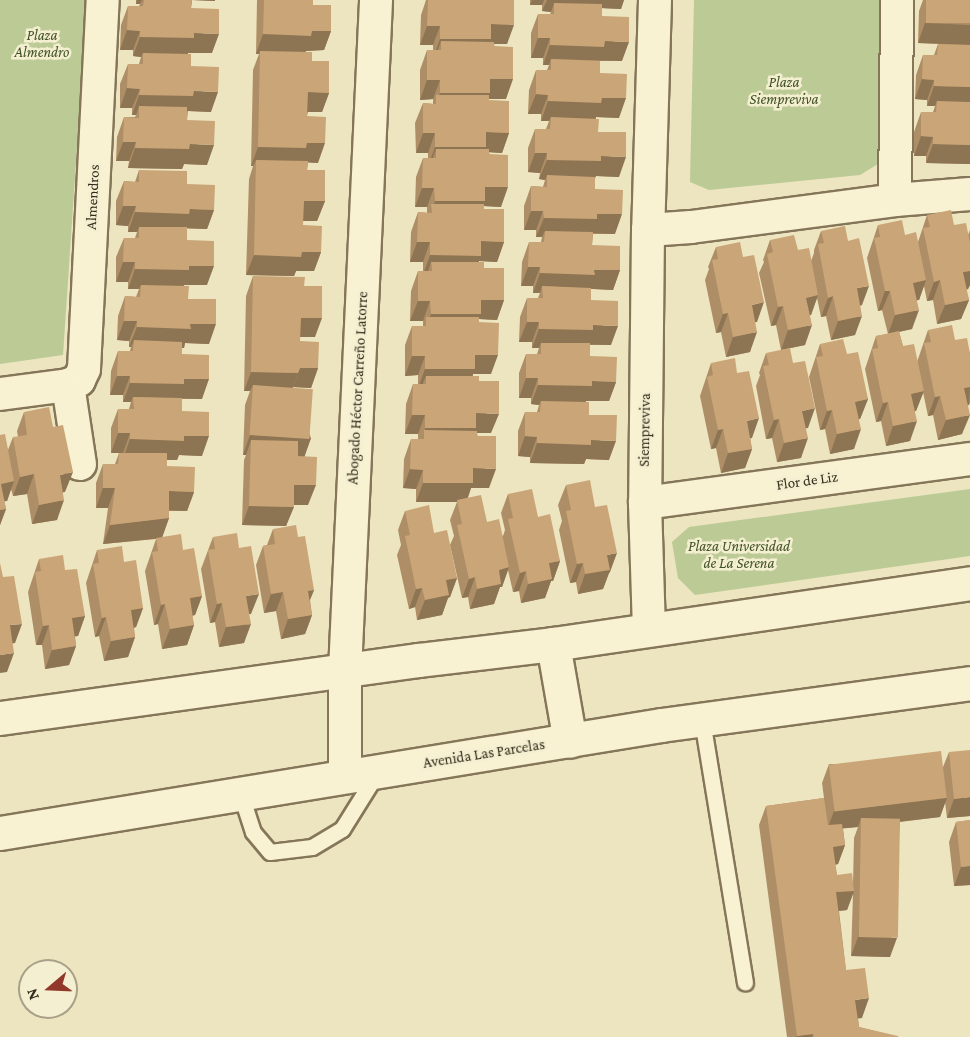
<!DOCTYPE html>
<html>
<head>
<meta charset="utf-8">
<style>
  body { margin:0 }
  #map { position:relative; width:970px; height:1037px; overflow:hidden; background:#ece5c0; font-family:"Crimson Pro",serif }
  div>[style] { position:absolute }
  .green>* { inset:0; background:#bcca95 }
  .roads { filter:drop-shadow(2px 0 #857659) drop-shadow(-2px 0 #857659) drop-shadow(0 2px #857659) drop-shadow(0 -2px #857659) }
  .service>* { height:15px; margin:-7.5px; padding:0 7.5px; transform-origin:7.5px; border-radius:7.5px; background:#f8f2d3 }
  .minor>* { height:32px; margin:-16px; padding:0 16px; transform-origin:16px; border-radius:16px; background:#f8f2d3 }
  .secondary>* { height:33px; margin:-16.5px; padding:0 16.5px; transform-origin:16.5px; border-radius:16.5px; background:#f8f2d3 }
  .wall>* { inset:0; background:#ae8e66 }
  .shaded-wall>* { inset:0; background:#8d7453 }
  .building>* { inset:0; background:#caa577; transform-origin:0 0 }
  span { translate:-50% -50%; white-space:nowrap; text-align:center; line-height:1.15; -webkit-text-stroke:5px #f4efd0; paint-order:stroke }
  .park-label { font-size:15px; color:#3f5124; font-style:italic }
  .street-label { font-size:15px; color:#352c1d }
  .north { position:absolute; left:18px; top:959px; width:60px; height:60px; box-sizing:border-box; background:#f4efd0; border:2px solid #a8a188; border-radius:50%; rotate:251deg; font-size:16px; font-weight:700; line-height:24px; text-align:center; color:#352c1d }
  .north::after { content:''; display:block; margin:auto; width:21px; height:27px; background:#92382b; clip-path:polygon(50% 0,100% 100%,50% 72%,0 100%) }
</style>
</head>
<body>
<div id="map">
  <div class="green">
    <i style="clip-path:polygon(0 0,87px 0,63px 355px,0 364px)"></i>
    <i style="clip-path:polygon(694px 0,882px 0,883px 161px,860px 175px,709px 190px,690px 182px)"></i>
    <i style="clip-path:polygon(970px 489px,970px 556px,695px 595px,678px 578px,672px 542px,689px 527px)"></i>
  </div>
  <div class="roads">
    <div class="service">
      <i style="left:702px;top:720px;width:266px;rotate:80.7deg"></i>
      <i style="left:240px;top:792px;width:42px;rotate:72deg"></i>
      <i style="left:253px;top:832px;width:26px;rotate:50deg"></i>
      <i style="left:270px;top:852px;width:42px;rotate:-6.8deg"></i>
      <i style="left:312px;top:847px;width:35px;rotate:-31deg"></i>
      <i style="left:342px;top:829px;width:66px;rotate:-58deg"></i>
    </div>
    <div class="minor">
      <i style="left:655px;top:0;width:230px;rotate:91.7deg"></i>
      <i style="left:648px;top:230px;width:43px;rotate:-4deg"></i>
      <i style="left:691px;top:227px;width:206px;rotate:-7.5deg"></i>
      <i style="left:895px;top:200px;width:75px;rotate:-4.6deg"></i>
      <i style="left:895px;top:200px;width:200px;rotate:-89.4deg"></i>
      <i style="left:648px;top:230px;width:273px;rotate:90.6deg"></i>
      <i style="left:645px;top:503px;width:127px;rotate:88.2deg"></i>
      <i style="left:68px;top:385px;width:80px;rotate:81.4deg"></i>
      <i style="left:0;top:394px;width:69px;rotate:-7.5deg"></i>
      <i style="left:68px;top:385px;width:12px;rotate:-24deg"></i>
      <i style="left:79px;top:380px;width:12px;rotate:-66deg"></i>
      <i style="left:84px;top:369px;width:369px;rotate:-87.1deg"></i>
      <i style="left:645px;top:503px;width:328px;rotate:-7.7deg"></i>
      <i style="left:345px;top:777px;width:106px;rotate:-90deg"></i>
      <i style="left:345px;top:671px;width:672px;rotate:-87.35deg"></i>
    </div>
    <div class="secondary">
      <i style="left:553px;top:644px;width:98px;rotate:80.1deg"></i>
      <i style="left:0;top:718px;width:423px;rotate:-7.9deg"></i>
      <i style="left:419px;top:660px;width:135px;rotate:-6.8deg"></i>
      <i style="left:553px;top:644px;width:421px;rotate:-8.3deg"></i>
      <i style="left:0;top:833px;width:670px;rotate:-9.28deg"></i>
      <i style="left:661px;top:725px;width:312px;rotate:-7.7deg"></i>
    </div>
  </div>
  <div class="wall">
    <i style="clip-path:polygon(136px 0,215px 0,215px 1px,192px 0,192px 2px,191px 8px,212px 53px,188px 53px,188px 54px,191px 66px,211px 112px,188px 111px,187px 120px,207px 165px,184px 164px,182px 169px,128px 168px,129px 161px,116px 161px,117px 137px,124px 117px,135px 117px,136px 115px,132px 115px,132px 108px,120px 108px,120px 84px,128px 64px,139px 64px,141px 57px,133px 56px,133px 50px,120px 50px,121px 25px,128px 6px,139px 6px,140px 4px,136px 4px)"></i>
    <i style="clip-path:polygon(257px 0,313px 0,313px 5px,331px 31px,324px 50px,306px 51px,305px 52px,312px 61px,329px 93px,322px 112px,308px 112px,307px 116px,318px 163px,308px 162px,307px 170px,325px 201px,317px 221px,303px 221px,303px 225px,321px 252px,314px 271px,296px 271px,294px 276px,246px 275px,249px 179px,253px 166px,251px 166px,253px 70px,259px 54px,256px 54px)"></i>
    <i style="clip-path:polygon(426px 0,514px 0,507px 44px,494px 44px,506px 99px,489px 99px,489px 100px,509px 133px,502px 153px,489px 152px,501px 207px,484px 206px,484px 209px,504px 242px,497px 262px,479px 261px,479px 262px,484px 268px,504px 300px,497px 320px,479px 319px,479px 322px,491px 374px,473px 374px,473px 376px,479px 381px,491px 433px,477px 433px,489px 488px,471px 488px,468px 498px,487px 522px,503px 536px,505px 530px,501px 513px,508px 494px,538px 517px,560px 561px,553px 581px,551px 581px,545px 598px,521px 603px,519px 591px,513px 592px,508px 570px,502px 587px,500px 587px,494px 604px,470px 609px,468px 597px,462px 598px,450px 545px,454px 536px,450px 520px,457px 502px,416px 502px,416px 489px,403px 488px,404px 459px,411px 439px,418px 439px,418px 434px,405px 434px,406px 404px,413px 384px,418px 384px,418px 375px,405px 376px,405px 345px,412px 326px,423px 326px,423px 321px,410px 321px,411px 291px,418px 271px,423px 271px,423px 262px,410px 262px,411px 232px,418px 212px,427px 213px,427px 207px,415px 207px,416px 177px,423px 158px,428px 158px,428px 153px,416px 153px,415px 123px,423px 103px,433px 104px,433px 99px,420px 100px,420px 70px,427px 50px,433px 50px,433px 45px,420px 45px,421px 15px)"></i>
    <i style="clip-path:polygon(530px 0,624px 0,621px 9px,602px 8px,602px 16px,622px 61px,600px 61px,600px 73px,619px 118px,596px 117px,596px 119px,598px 132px,619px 177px,596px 176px,595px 177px,595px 189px,615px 234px,593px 234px,592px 245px,620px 270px,613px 290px,591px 289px,591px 300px,611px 345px,590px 345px,590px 356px,616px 382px,609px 401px,586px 401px,586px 402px,589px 415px,609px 460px,586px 459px,584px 464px,530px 463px,530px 457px,518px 456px,518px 431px,525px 412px,537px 412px,539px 405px,531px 404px,531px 398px,519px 398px,519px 373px,526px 354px,537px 354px,539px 348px,532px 348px,532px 342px,519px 342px,520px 317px,527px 298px,538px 298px,540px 293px,533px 293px,533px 286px,521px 286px,522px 262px,529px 242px,541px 242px,542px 237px,536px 237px,536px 230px,524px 230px,524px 206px,531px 186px,543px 187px,545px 180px,539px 179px,540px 173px,528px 172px,528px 148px,535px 129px,546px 129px,549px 121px,541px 121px,541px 114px,528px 114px,529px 90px,536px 70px,547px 70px,549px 65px,543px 65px,543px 58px,531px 58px,531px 33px,538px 14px,550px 14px,551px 12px,542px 11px,542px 5px,530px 5px)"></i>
    <i style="clip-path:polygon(923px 0,970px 0,970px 164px,926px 163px,926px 156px,914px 156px,914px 132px,921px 112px,933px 112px,935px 106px,927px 106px,927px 100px,915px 99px,916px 75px,923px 55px,934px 55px,938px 44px,943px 44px,918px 43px,919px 11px)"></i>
    <i style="clip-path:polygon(139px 170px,187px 184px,214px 210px,207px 229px,187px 228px,187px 240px,207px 285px,184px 285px,184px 286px,188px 299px,209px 344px,185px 343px,184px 348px,182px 348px,182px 354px,202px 399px,182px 399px,182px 411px,202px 456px,179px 455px,177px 460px,167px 460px,167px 466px,194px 492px,187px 511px,169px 511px,169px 518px,162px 537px,183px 550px,202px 596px,195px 615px,192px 616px,194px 625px,187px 645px,162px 649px,158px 624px,154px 625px,145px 571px,156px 539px,103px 544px,108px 508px,96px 508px,96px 483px,103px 464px,115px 464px,119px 453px,111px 453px,111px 428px,118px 409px,129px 409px,131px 402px,123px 402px,123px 395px,110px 395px,111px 371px,118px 351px,130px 351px,131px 347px,129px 347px,129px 341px,117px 340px,118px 316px,125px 296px,136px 297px,139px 289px,128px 289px,128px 282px,116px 282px,116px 257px,124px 238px,135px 238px,137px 232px,128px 232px,128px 226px,116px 225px,116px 201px,124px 181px,135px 182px)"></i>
    <i style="clip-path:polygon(927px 215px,954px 225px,968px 235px,970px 230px,970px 285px,968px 289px,966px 290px,969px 300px,961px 319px,937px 324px,933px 300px,927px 301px,924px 286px,919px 300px,917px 300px,912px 329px,899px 332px,903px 346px,917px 362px,928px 330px,955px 340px,970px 352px,970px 351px,970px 403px,969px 405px,967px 405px,962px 434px,938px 440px,933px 415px,928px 416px,923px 392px,916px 411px,915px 411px,910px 441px,886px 446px,881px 421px,876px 422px,865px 369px,876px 336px,888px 334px,882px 310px,878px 311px,867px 258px,878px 225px,905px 235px,918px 242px)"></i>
    <i style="clip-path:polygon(821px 231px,862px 305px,860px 306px,855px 335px,831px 340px,826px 316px,821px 317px,817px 298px,811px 315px,810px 315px,805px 345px,781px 350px,776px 325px,771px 326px,759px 273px,764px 262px,763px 260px,770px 240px,798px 250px,811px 261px,814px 253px,814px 250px)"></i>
    <i style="clip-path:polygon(716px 247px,757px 322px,755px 322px,750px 352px,726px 357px,721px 332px,716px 333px,705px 280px,709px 269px,708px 267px)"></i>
    <i style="clip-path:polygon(253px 276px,304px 286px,315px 337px,300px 337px,300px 341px,318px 368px,311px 388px,293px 387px,311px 438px,304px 457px,308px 505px,294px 505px,286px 526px,242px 525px,244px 460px,246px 455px,243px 455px,245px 405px,250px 391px,244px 391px,246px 296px)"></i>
    <i style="clip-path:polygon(820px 344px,847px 354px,868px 399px,860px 419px,859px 419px,854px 449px,830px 454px,825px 429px,820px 430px,809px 377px)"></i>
    <i style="clip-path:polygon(766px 353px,808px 428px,806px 428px,801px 458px,777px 462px,772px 438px,766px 439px,756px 386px,760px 375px,759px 373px)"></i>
    <i style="clip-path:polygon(711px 363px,752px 438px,750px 438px,752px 449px,745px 468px,721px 473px,716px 448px,711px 449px,700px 396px)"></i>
    <i style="clip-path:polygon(24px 412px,65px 492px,63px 492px,57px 520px,32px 524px,27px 494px,13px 496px,11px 489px,7px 501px,4px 501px,6px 509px,0 525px,0 435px,8px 450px,13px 437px,18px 437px,17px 431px)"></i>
    <i style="clip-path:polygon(566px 485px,610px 572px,609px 573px,603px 589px,578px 594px,576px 582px,570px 583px,559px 530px,562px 521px,558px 505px)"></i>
    <i style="clip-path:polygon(405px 511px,434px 533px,457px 578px,450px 597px,448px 598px,442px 615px,417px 620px,415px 607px,409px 609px,397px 555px,401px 545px,398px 530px)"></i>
    <i style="clip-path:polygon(273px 529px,314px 590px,310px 600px,312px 615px,305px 634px,281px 639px,276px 611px,264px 613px,256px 565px,263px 546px,267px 545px)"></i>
    <i style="clip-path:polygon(213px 537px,251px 614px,249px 614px,244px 643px,219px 647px,215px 622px,210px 623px,201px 569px)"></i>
    <i style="clip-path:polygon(97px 550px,124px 562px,143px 608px,136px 627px,134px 628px,135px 637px,128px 657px,104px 661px,99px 636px,95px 637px,86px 583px)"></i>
    <i style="clip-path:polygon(39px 559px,65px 570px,85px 616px,78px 636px,75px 636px,76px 646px,69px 665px,45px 669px,42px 645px,36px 645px,28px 592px)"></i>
    <i style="clip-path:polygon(evenodd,949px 752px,970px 816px,947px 818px,945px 802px,940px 817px,900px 822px,890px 957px,851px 956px,853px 894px,847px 910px,839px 911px,846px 970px,862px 1018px,858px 1018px,859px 1027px,898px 1037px,787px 1037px,759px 825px,766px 806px,824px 798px,822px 783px,829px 764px,943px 767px,949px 752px,858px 827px,854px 838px,853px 884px,837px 875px,835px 865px,838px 864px,845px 845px,843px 828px,858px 827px)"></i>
    <i style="clip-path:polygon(970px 820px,970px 885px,954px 886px,949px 842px,956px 822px)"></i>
  </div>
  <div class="shaded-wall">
    <i style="clip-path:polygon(137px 0,142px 0,140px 4px,136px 4px)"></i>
    <i style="clip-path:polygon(144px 0,215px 0,215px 1px,192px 0,190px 6px)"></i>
    <i style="clip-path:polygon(532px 0,544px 0,542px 5px,530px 5px)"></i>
    <i style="clip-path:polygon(547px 0,624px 0,621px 9px,599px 8px,554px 3px,551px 12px,542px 11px)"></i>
    <i style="clip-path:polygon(925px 23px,970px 25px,970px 45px,918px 43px)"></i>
    <i style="clip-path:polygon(491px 24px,514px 25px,507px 44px,489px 44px,441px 50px,441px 41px,435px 58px,433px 58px,440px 39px)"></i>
    <i style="clip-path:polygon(427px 26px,440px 26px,433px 45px,420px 45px)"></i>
    <i style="clip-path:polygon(127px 30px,140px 31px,133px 50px,120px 50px)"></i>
    <i style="clip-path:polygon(312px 31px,331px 31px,324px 50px,306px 51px,304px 55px,260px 51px,259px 54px,256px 54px,263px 34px)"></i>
    <i style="clip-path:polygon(194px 33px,219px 34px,212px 53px,188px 53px,187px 58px,143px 53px,141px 57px,133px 56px,140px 37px)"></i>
    <i style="clip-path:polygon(538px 38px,550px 38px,543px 58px,531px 58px)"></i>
    <i style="clip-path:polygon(605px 41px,629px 42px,622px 61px,551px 59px,549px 65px,543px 65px,550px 45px)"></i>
    <i style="clip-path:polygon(490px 79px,513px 79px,506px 99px,488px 99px,433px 113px,440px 93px)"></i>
    <i style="clip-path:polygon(922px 79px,934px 80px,927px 100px,915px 99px)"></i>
    <i style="clip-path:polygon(427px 80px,440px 80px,433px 99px,420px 100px)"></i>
    <i style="clip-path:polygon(934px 86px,970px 87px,970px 107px,937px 101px,935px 106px,927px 106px)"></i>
    <i style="clip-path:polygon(127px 88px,140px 89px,132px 108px,120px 108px)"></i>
    <i style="clip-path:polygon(194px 91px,218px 92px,211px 112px,188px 111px,139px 106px,136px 115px,132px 115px,139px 95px)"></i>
    <i style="clip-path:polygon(308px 92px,329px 93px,322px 112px,301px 112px)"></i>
    <i style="clip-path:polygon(536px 94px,548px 95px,541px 114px,528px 114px)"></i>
    <i style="clip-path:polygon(602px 98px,626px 98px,619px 118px,596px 117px,594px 123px,551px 117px,549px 121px,541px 121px,548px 101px)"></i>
    <i style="clip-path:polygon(486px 132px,509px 133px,502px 153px,484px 152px,436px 158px,436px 149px,430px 166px,428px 166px,435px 147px)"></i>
    <i style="clip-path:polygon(423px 133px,435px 133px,428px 153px,416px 153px)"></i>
    <i style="clip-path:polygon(921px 136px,933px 137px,926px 156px,914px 156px)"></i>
    <i style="clip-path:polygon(123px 142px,136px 142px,129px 161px,116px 161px)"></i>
    <i style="clip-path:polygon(307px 143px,325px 143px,318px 163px,256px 160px,253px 166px,251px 166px,258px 147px)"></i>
    <i style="clip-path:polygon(190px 144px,214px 145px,207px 165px,184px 164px,182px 169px,128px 168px,135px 148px)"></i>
    <i style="clip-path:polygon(933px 144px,970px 145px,970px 164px,926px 163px)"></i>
    <i style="clip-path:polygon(535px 153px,547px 153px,540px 173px,528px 172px)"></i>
    <i style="clip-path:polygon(601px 156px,626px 157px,619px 177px,596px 176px,594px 181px,547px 175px,545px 180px,539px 179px,547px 160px)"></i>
    <i style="clip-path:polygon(485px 187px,508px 187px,501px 207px,483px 206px,432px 213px,432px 210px,435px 201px)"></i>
    <i style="clip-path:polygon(422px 188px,434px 188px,427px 207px,415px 207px)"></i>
    <i style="clip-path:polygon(304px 201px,325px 201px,317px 221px,297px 221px)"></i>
    <i style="clip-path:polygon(123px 206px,136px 206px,128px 226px,116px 225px)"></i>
    <i style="clip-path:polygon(190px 209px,214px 210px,207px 229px,139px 227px,137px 232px,128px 232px,135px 212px)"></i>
    <i style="clip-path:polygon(531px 211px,543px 211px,536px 230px,524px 230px)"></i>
    <i style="clip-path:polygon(597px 214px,622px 214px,615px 234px,545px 231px,542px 237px,536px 237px,544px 218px)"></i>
    <i style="clip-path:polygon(481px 241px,504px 242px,497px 262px,479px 261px,474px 276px,432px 271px,431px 262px,427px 275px,423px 275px,430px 255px)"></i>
    <i style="clip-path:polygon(417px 242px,430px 242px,423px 262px,410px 262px)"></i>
    <i style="clip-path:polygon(302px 252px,321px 252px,314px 271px,296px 271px,294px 276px,246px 275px,254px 255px)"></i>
    <i style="clip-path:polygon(123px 262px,135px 262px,128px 282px,116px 282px)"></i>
    <i style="clip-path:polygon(189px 266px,214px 266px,207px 285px,184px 285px,182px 290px,141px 285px,139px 289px,128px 289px,135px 269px)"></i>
    <i style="clip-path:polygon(528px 267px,540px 267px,533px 286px,521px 286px)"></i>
    <i style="clip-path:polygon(594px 270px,620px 270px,613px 290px,542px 286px,540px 293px,533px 293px,540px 273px)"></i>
    <i style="clip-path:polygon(970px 271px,970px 285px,968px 289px,956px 292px,963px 272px)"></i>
    <i style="clip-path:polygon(926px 280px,919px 300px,906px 302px,913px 283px)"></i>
    <i style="clip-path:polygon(940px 280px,933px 300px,927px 301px,934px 282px)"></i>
    <i style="clip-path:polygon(869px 286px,862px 305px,849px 308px,857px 288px)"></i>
    <i style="clip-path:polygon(885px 291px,890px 291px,882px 310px,878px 311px)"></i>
    <i style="clip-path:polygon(818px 295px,811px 315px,799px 317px,806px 298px)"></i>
    <i style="clip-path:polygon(833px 296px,826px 316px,821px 317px,828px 298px)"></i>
    <i style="clip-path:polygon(481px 300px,504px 300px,497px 320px,479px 319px,424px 334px,431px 314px)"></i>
    <i style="clip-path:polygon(969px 300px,961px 319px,937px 324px,945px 305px)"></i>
    <i style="clip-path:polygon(418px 301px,430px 301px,423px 321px,410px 321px)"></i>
    <i style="clip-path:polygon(764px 302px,757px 322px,745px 324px,752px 305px)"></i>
    <i style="clip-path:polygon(783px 306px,776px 325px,771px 326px,778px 307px)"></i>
    <i style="clip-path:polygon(919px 310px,912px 329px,888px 334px,895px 315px)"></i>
    <i style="clip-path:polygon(728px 313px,721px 332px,716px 333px,723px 314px)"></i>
    <i style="clip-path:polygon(862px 316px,855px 335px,831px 340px,838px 321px)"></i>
    <i style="clip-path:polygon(301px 318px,322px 318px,315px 337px,294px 337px)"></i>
    <i style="clip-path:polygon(124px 321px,137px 321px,129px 341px,117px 340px)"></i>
    <i style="clip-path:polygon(527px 322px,539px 322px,532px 342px,519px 342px)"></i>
    <i style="clip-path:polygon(190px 324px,216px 324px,209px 344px,185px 343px,184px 348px,134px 347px,134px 340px,131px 347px,129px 347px,137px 327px)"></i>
    <i style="clip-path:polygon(593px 325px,618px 326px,611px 345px,541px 343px,539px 348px,532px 348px,539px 329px)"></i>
    <i style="clip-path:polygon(812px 325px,805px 345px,781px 350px,788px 330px)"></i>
    <i style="clip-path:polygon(757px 332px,750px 352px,726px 357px,733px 337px)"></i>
    <i style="clip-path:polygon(475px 355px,498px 355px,491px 374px,473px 374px,468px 389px,426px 384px,426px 376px,421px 388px,418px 388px,425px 369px)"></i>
    <i style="clip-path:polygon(412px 356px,425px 356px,418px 375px,405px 376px)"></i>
    <i style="clip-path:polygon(300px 368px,318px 368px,311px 388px,293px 387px)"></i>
    <i style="clip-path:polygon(251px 372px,298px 373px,291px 392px,253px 385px,250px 391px,244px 391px)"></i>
    <i style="clip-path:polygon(117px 376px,130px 376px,123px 395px,110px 395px)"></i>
    <i style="clip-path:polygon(526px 378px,538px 378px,531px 398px,519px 398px)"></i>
    <i style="clip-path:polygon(184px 379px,209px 379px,202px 399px,133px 397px,131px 402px,123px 402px,130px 383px)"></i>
    <i style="clip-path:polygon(592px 381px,616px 382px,609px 401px,586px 401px,585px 406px,541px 401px,539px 405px,531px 404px,538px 385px)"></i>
    <i style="clip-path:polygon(970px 387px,969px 405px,957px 408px,964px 388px)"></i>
    <i style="clip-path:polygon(924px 391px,916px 411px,904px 413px,911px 394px)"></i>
    <i style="clip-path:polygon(940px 396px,933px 415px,928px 416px,935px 397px)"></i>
    <i style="clip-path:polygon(868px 399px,860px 419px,848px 421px,855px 402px)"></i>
    <i style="clip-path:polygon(888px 402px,881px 421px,876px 422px,883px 403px)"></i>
    <i style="clip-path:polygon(815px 408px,808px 428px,795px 430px,802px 411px)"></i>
    <i style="clip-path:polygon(832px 410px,825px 429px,820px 430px,827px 411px)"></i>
    <i style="clip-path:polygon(476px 413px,499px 414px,491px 433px,474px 433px,424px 439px,425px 428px)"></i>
    <i style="clip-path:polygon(412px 415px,425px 415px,418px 434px,405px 434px)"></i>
    <i style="clip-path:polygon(970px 415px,962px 434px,938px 440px,946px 420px)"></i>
    <i style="clip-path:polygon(759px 418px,752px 438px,740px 441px,747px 421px)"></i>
    <i style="clip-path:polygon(779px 419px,772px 438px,766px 439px,774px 420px)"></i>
    <i style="clip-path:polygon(917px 421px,910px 441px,886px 446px,893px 426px)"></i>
    <i style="clip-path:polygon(723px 429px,716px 448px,711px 449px,718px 430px)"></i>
    <i style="clip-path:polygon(861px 429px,854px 449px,830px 454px,837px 434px)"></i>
    <i style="clip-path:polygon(118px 433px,130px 433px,123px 453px,111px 453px)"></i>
    <i style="clip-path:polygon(250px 435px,311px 438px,304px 458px,251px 455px,251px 440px,246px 455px,243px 455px)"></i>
    <i style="clip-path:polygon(184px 436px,209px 436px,202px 456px,179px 455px,177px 460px,123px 459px,130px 439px)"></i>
    <i style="clip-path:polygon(525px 436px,537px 437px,530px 457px,518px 456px)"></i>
    <i style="clip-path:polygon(808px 438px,801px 458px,777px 462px,784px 443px)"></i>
    <i style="clip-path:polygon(591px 440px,616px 441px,609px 460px,586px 459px,584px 464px,530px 463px,537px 443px)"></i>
    <i style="clip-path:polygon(752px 449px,745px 468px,721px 473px,728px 453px)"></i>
    <i style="clip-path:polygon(473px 468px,496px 469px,489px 488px,471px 488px,466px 502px,457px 500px,457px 502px,416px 502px,423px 483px)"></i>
    <i style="clip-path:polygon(410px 469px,423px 470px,416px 489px,403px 488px)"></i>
    <i style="clip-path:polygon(73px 472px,65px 492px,53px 494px,60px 475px)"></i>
    <i style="clip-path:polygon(34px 474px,27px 494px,13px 496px,20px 477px)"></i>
    <i style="clip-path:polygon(14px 481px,7px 501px,0 502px,1px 484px)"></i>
    <i style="clip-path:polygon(294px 485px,316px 485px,308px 505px,287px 505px)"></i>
    <i style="clip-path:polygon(103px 488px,115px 488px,108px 508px,96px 508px)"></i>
    <i style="clip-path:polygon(169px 491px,194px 492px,187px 511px,162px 510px)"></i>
    <i style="clip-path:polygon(64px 500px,57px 520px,32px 524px,39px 505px)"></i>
    <i style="clip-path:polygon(249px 506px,294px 507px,286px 526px,242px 525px)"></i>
    <i style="clip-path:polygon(6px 509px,0 525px,0 510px)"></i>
    <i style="clip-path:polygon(169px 518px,162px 538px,103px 544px,110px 525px)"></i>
    <i style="clip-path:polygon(617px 553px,610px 572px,609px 573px,603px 589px,578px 594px,585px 574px,607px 555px)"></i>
    <i style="clip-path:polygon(560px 561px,553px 581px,551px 581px,545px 598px,521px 603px,528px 584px,549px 563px)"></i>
    <i style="clip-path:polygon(583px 563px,576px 582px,570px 583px,577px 564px)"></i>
    <i style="clip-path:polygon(509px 567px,502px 587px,500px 587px,494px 604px,470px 609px,477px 589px,499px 570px)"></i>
    <i style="clip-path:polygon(526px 571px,519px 591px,513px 592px,520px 573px)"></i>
    <i style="clip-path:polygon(475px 577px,468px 597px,462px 598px,469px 579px)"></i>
    <i style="clip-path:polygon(457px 578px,450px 597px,448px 598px,442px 615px,417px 620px,425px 600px,446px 580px)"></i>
    <i style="clip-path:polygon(422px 588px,415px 607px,409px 609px,416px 589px)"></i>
    <i style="clip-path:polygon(314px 590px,306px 609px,308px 591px)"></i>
    <i style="clip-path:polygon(283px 592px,276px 611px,264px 613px,271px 594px)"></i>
    <i style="clip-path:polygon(259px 594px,251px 614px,239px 615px,246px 596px)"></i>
    <i style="clip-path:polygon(202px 596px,195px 615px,183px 617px,190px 598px)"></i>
    <i style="clip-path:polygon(222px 603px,215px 622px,210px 623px,217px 604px)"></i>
    <i style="clip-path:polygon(165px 604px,158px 624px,154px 625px,161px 605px)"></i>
    <i style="clip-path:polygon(143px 608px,136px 627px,124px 630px,131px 610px)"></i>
    <i style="clip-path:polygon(312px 615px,305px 634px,281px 639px,288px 619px)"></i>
    <i style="clip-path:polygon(85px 616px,78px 636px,65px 638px,72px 618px)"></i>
    <i style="clip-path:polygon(106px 617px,99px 636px,95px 637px,102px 618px)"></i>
    <i style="clip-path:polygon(22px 624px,15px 643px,3px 645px,10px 625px)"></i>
    <i style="clip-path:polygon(251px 624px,244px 643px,219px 647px,226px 627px)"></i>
    <i style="clip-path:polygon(49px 625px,42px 645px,36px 645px,43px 626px)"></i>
    <i style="clip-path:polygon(194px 625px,187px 645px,162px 649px,170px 629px)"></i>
    <i style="clip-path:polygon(135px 637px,128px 657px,104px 661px,111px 641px)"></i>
    <i style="clip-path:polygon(76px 646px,69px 665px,45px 669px,52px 650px)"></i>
    <i style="clip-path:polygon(14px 653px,7px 672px,0 673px,0 655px)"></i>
    <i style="clip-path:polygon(970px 797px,970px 816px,947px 818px,954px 799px)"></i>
    <i style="clip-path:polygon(947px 798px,940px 817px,861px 826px,861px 818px,858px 827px,827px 830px,834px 811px)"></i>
    <i style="clip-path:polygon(845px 845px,838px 864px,826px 866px,833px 847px)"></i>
    <i style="clip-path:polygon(970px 866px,970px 885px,954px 886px,961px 867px)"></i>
    <i style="clip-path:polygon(854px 891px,847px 910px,829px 912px,836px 892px)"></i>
    <i style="clip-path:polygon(858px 937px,897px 938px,890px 957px,851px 956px)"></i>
    <i style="clip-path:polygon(869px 998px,862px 1018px,848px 1020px,855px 1000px)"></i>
    <i style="clip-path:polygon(813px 1034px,812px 1037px,796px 1037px,797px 1036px)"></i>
  </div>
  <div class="building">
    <i style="clip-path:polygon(144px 0,192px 0,191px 8px,219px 9px,219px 34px,194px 33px,194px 38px,140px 37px,140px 31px,127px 30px,128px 6px,143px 6px)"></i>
    <i style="clip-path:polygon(264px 0,313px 0,313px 5px,331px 5px,331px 31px,312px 31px,311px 36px,263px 34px)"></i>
    <i style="clip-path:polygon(428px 0,514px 0,514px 25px,491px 24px,491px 39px,440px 39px,440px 26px,427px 26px)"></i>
    <i style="left:926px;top:0;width:44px;height:23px"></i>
    <i style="clip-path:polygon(554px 3px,602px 4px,602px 16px,629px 17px,629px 42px,605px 41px,604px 47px,550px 45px,550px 38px,538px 38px,538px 14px,554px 14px)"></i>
    <i style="clip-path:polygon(441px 41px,494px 42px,494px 46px,513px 47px,513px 79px,490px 79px,490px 93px,440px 93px,440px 80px,427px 80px,427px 50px,441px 50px)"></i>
    <i style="clip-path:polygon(938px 44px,970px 45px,970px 87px,934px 86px,934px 80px,922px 79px,923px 55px,937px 55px)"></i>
    <i style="clip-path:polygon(260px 51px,312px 52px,312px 61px,329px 61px,329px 93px,308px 92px,307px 116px,326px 117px,325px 143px,307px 143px,306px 148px,258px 147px)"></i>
    <i style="clip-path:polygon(143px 53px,191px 54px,191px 66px,219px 67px,218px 92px,194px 91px,193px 96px,139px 95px,140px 89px,127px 88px,128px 64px,143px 64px)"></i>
    <i style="clip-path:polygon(551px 59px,600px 61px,600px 73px,627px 74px,626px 98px,602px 98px,601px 103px,548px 101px,548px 95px,536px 94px,536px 70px,551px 70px)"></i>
    <i style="clip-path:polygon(436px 95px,489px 95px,489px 100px,509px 101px,509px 133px,486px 132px,486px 147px,435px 147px,435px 133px,423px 133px,423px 103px,436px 104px)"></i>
    <i style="clip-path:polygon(937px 101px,970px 102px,970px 145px,933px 144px,933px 137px,921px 136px,921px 112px,936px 112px)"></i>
    <i style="clip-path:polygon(139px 106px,187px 107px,187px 120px,215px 121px,214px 145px,190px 144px,189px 149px,135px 148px,136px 142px,123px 142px,124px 117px,139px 118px)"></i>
    <i style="clip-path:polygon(551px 117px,599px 119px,598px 132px,626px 132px,626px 157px,601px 156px,601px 161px,547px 160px,547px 153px,535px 153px,535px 129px,550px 129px)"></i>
    <i style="clip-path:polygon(436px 149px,489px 149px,489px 154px,508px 155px,508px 187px,485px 187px,485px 201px,435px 201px,434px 188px,422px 188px,423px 158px,436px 158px)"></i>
    <i style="clip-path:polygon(256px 160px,308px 161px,307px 170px,325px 170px,325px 201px,304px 201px,303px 225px,322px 226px,321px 252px,302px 252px,301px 257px,254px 255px)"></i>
    <i style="clip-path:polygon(139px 170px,187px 171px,187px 184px,215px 185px,214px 210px,190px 209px,189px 214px,135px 212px,136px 206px,123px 206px,124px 181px,139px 182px)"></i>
    <i style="clip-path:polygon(547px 175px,595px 177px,595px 189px,623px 190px,622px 214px,597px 214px,597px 219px,544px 218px,543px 211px,531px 211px,531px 186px,547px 187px)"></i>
    <i style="clip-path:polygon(431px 204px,484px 204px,484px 209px,504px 209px,504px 242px,481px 241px,481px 256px,430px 255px,430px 242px,417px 242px,418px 212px,432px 213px)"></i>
    <i style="clip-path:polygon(951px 210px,954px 225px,966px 223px,970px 243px,970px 271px,963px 272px,969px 300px,945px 305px,940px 280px,934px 282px,923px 228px,930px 227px,927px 215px)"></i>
    <i style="clip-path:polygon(902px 220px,905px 235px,916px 232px,926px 280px,913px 283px,919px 310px,895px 315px,890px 291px,885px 291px,874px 238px,880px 237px,878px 225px)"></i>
    <i style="clip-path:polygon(845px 226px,848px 241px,859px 238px,869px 286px,857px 288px,862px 316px,838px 321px,833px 296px,828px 298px,818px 244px,824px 243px,821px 231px)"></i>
    <i style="clip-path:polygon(139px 227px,187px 227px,187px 240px,214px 241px,214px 266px,189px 266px,189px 270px,135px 269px,135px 262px,123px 262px,124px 238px,139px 238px)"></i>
    <i style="clip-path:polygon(545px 231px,593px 232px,592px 245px,620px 246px,620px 270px,594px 270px,595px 275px,540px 273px,540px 267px,528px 267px,529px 242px,544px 242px)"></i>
    <i style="clip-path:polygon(794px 235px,798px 250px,809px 248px,818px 295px,806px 298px,812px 325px,788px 330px,783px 306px,778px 307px,767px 254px,773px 252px,770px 240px)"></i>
    <i style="clip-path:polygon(740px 242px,743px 257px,754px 255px,764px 302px,752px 305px,757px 332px,733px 337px,728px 313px,723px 314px,712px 260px,718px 259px,716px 247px)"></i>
    <i style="clip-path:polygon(431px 262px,484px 262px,484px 268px,504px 268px,504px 300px,481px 300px,481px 314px,431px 314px,430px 301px,418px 301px,418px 271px,432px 271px)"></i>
    <i style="clip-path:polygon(253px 276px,305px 277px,304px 286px,322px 286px,322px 318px,301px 318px,300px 341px,319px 342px,318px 368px,300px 368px,298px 373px,251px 372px)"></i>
    <i style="clip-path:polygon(141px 285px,189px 286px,188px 299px,216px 299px,216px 324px,190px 324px,191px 329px,137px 327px,137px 321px,124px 321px,125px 296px,140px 297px)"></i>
    <i style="clip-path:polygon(542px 286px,591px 288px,591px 300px,618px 301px,618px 326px,593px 325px,593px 330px,539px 329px,539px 322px,527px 322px,527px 298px,543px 298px)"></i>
    <i style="clip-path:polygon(426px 317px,479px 317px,479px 322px,499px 323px,498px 355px,475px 355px,475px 369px,425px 369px,425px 356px,412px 356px,412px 326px,426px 326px)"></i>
    <i style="clip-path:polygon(952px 325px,955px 340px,967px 338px,970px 354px,970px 387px,964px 388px,970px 415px,946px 420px,940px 396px,935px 397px,924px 343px,931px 342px,928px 330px)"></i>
    <i style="clip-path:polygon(899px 331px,903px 346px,914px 344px,924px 391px,911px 394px,917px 421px,893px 426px,888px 402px,883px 403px,872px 349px,878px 348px,876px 336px)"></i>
    <i style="clip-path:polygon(843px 339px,847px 354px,858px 352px,868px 399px,855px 402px,861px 429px,837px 434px,832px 410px,827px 411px,816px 357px,823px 356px,820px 344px)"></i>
    <i style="clip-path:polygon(134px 340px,182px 342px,182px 354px,209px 355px,209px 379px,184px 379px,184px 384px,130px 383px,130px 376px,117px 376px,118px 351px,133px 351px)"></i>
    <i style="clip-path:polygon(541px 343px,590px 343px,590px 356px,617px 357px,616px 382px,592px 381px,592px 386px,538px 385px,538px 378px,526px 378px,526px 354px,541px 354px)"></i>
    <i style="clip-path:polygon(790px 348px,793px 363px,805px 361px,815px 408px,802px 411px,808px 438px,784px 443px,779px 419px,774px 420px,763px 366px,769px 365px,766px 353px)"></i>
    <i style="clip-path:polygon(735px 358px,737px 373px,749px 371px,759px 418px,747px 421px,752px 449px,728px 453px,723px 429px,718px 430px,707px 377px,713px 375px,711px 363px)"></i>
    <i style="clip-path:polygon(426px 376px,479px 376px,479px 381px,499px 381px,499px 414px,476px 413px,476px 428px,425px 428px,425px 415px,412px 415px,413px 384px,426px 384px)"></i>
    <i style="left:253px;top:385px;width:60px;height:50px;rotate:4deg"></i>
    <i style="clip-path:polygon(133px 397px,182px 398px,182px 411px,209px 412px,209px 436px,184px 436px,184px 441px,130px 439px,130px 433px,118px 433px,118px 409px,134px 409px)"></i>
    <i style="clip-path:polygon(541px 401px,589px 402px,589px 415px,617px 415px,616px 441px,591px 440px,591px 445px,537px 443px,537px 437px,525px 436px,525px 412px,540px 412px)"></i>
    <i style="clip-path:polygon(49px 407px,53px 427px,63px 425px,73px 472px,60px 475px,64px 500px,39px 505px,34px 474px,20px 477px,13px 437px,27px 435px,24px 412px)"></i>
    <i style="clip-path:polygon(424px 430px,477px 431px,477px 436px,496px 436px,496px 469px,473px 468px,473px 483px,423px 483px,423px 470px,410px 469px,411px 439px,424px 439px)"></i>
    <i style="clip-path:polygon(5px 434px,14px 481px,1px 484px,6px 509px,0 510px,0 435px)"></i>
    <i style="clip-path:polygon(251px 440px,298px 441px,298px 456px,317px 457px,316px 485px,294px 485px,294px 507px,249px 506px)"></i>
    <i style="clip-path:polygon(119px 453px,167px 453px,167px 466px,195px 467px,194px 492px,169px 491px,169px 518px,110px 525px,115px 488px,103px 488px,103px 464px,118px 464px)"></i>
    <i style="clip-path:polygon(590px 480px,595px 507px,607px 505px,617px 553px,607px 555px,610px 570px,585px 574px,583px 563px,577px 564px,566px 511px,571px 510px,566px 485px)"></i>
    <i style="clip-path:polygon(532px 489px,538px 517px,550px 514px,560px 561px,549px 563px,552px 579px,528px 584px,526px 571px,520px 573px,508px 519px,513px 518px,508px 494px)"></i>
    <i style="clip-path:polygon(481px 495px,487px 522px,499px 519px,509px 567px,499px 570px,501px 584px,477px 589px,475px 577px,469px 579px,457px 525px,462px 524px,457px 500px)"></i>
    <i style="clip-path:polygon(429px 505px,434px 533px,447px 530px,457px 578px,446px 580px,449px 595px,425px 600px,422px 588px,416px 589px,405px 536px,410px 535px,405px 511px)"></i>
    <i style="clip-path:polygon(296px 525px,298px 537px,305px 536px,314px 590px,308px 591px,312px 615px,288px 619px,283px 592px,271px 594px,263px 546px,275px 544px,273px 529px)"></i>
    <i style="clip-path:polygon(237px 533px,239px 548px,251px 546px,259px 594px,246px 596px,251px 624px,226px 627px,222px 603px,217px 604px,208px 550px,215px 549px,213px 537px)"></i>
    <i style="clip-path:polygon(181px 534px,183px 550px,194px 548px,202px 596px,190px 598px,194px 625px,170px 629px,165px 604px,161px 605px,152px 552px,158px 551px,156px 538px)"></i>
    <i style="clip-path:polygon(122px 546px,124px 562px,136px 560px,143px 608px,131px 610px,135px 637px,111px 641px,106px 617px,102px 618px,93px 564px,99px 563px,97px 550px)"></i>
    <i style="clip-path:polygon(63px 555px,65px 570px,77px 569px,85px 616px,72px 618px,76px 646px,52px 650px,49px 625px,43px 626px,35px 572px,41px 571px,39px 559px)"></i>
    <i style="clip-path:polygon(0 563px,3px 577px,14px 576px,22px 624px,10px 625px,14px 653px,0 655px)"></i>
    <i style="clip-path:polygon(970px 750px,970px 797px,954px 799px,949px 752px)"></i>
    <i style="left:941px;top:751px;width:47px;height:113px;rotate:83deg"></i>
    <i style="clip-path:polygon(824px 798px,828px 825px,842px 824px,845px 845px,833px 847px,837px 875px,852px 873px,854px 891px,836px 892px,846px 970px,865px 968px,869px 998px,855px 1000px,859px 1027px,898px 1036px,898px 1037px,814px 1037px,813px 1034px,797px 1036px,766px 806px)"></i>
    <i style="left:861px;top:818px;width:39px;height:119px;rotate:1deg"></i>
    <i style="clip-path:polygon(970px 820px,970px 866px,961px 867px,956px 822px)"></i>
  </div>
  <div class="park-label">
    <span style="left:42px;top:44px">Plaza<br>Almendro</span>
    <span style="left:784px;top:91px">Plaza<br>Siempreviva</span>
    <span style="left:739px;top:555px">Plaza Universidad<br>de La Serena</span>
  </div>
  <div class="street-label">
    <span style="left:93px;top:197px;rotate:-87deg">Almendros</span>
    <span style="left:358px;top:388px;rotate:-87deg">Abogado Héctor Carreño Latorre</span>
    <span style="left:645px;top:430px;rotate:-89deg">Siempreviva</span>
    <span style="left:807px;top:481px;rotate:-8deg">Flor de Liz</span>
    <span style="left:484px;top:754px;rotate:-9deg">Avenida Las Parcelas</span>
  </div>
  <div class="north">N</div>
</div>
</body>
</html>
